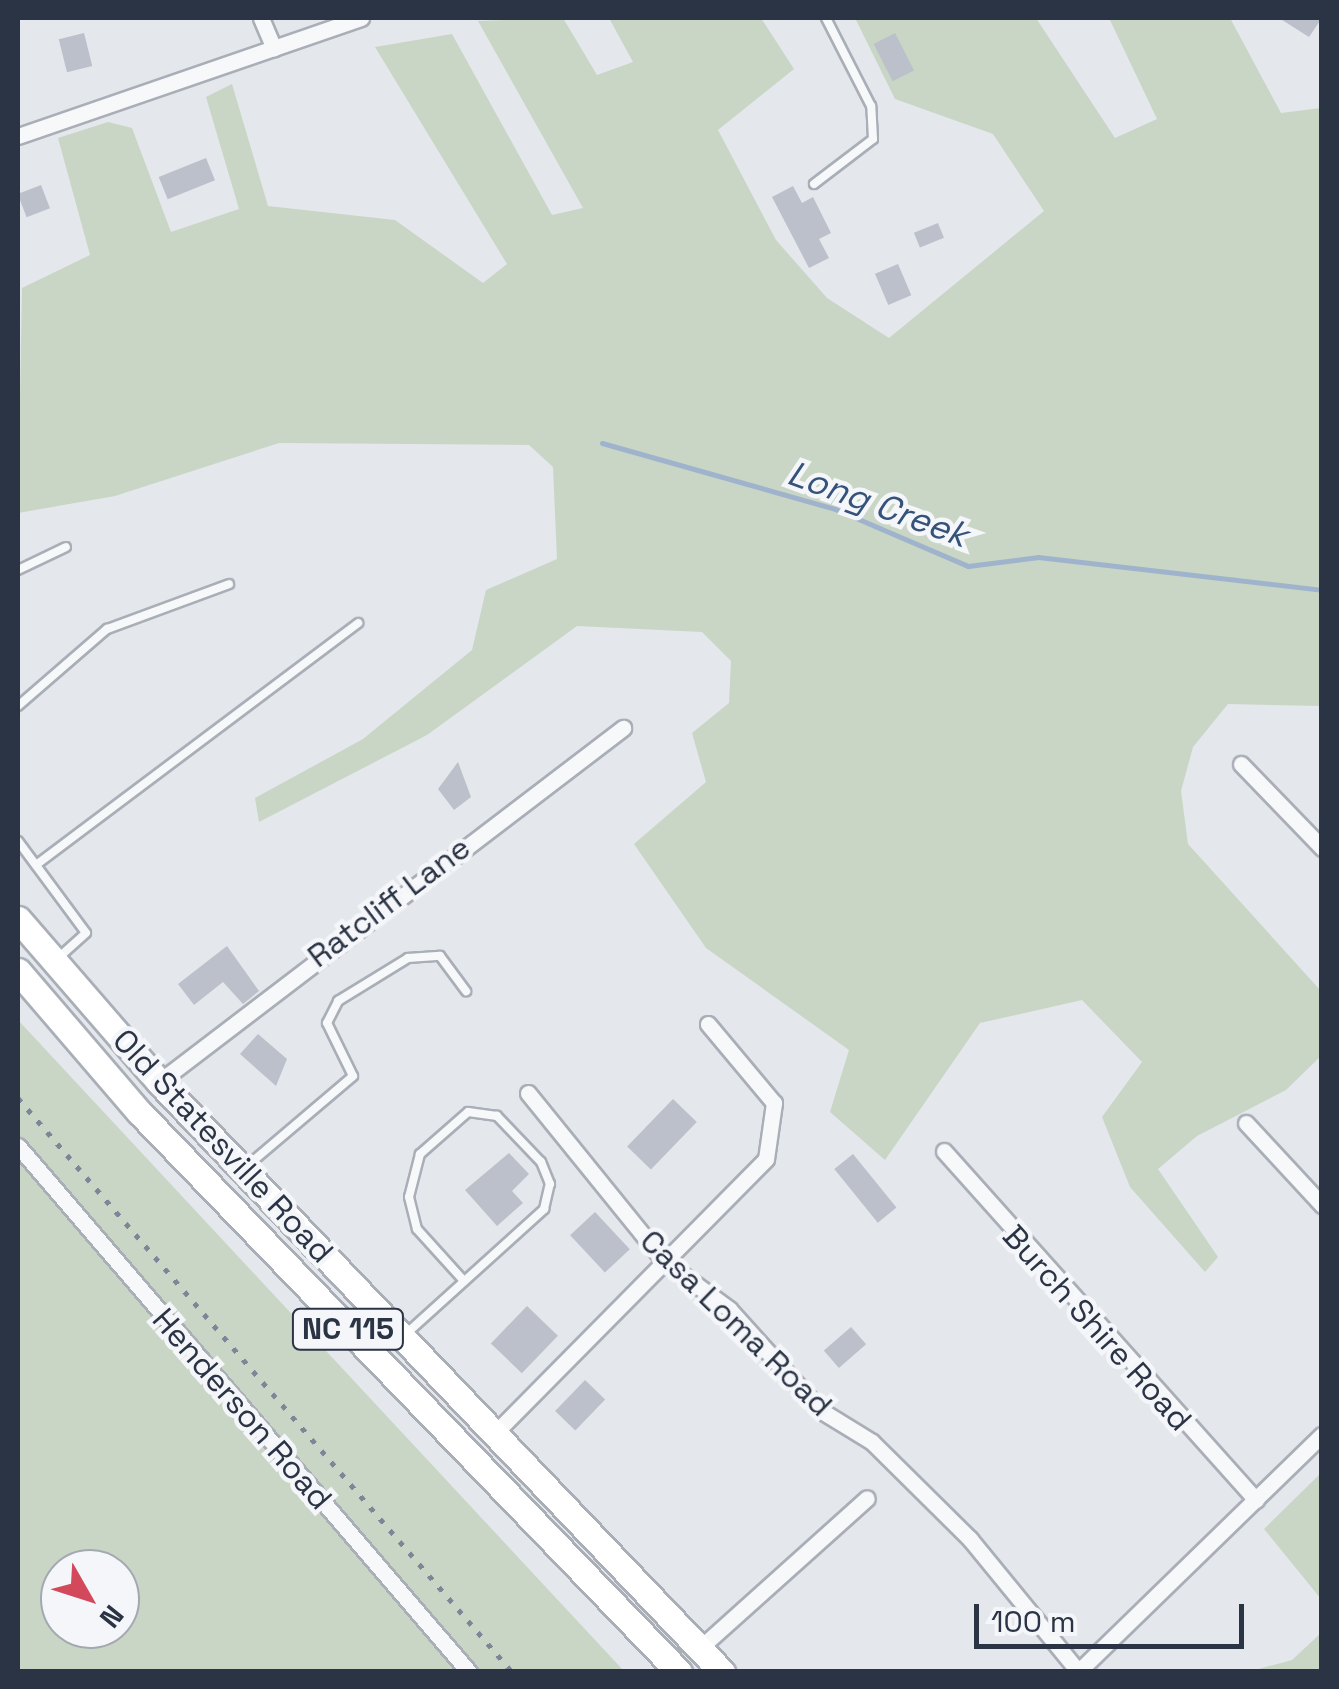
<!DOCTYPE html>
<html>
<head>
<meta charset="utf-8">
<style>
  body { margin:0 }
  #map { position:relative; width:1339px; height:1689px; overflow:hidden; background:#e4e7ec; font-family:"Space Grotesk",sans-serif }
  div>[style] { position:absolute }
  .green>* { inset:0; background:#c9d6c5 }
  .stream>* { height:5px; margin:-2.5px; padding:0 2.5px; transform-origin:2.5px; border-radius:2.5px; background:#9fb4cc }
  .building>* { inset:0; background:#bbc0ca; transform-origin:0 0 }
  .roads { filter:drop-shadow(2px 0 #a9aeb7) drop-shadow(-2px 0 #a9aeb7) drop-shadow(0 2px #a9aeb7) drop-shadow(0 -2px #a9aeb7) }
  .lane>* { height:8px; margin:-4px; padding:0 4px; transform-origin:4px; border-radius:4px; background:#f7f8fa }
  .street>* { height:15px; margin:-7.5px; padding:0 7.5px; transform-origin:7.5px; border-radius:7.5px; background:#f7f8fa }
  .primary>* { height:25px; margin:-12.5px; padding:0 12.5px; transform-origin:12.5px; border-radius:12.5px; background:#fff }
  .rail>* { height:5px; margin-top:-2.5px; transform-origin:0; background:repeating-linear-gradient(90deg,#7d8696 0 5px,transparent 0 15px) }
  span { translate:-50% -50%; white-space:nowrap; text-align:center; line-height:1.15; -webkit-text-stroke:9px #f4f6f9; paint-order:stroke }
  .shield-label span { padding:2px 8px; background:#f4f6f9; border:2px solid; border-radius:8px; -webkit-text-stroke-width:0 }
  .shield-label { font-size:30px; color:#2b3445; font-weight:700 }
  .street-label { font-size:32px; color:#2b3445 }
  .water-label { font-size:35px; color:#34527a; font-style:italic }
  .frame { position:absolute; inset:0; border:20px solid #2b3445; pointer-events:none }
  .north { position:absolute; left:40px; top:1549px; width:100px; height:100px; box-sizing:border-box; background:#f4f6f9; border:2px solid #a4a8b1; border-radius:50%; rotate:129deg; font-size:28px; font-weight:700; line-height:40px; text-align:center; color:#2b3445 }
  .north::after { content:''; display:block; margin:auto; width:35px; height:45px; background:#d1495b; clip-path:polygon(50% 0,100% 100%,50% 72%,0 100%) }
  .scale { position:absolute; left:974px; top:1604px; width:270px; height:45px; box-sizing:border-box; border:5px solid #2b3445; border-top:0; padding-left:12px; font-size:30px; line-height:35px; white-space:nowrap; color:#2b3445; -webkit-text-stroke:8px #f4f6f9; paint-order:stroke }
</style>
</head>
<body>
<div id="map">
  <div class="green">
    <i style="clip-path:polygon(563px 18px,597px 75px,633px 62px,609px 18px,761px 18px,794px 69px,718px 130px,776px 240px,827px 298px,889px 338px,1044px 211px,993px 134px,895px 99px,855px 18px,1036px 18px,1115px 138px,1157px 119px,1109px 18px,1230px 18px,1281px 113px,1321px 108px,1321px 706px,1228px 704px,1193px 747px,1181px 791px,1188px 844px,1321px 991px,1322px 1055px,1286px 1090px,1197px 1136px,1158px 1169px,1218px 1257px,1205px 1272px,1130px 1187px,1102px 1117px,1142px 1062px,1082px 1000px,980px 1023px,885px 1160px,830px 1112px,849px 1050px,706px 948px,634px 844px,706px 782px,692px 733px,729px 703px,731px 661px,702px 632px,577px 626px,427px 735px,259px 822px,255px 798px,363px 739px,472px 650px,486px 590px,557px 559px,553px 467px,529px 445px,279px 443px,115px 496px,18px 513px,22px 288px,90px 255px,58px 138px,108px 122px,132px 128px,171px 232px,239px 209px,206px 97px,232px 84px,268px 206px,395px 220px,483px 283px,507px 264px,375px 47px,452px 34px,552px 215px,583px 208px,478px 21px)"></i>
    <i style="clip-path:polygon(evenodd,18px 1020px,624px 1671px,18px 1671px,18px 1020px,60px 1569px,120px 1569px,120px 1629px,60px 1629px,60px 1569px)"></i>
    <i style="clip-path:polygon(1321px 1473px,1321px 1599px,1264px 1529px)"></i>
    <i style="clip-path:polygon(1321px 1633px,1321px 1671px,1251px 1671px,1292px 1660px)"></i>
  </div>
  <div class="stream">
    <i style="left:602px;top:443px;width:242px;rotate:15.8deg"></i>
    <i style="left:835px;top:509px;width:145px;rotate:23.2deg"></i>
    <i style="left:968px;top:566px;width:71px;rotate:-7.3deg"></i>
    <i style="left:1038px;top:557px;width:286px;rotate:6.6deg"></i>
  </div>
  <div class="building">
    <i style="clip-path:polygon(1279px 18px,1322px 18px,1309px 37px)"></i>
    <i style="left:84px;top:33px;width:34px;height:26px;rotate:76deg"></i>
    <i style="left:895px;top:33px;width:42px;height:24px;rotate:63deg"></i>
    <i style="left:206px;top:158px;width:24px;height:51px;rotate:68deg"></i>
    <i style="left:41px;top:185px;width:25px;height:25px;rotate:69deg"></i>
    <i style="clip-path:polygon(793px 186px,802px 203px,813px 197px,831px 233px,819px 239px,829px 258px,809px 268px,772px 197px)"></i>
    <i style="left:938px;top:223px;width:16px;height:26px;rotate:68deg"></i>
    <i style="left:898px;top:264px;width:34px;height:25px;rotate:67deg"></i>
    <i style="clip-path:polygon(458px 762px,471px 797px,454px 810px,438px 789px)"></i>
    <i style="clip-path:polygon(227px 946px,259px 991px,243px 1004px,223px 982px,194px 1005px,178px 984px)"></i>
    <i style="clip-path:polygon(258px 1034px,287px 1059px,276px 1086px,240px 1054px)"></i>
    <i style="left:673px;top:1099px;width:33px;height:66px;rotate:44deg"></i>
    <i style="clip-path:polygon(509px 1153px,529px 1174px,512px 1191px,523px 1203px,497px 1226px,465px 1190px)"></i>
    <i style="left:853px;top:1154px;width:69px;height:24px;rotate:51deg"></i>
    <i style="left:595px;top:1212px;width:51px;height:34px;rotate:47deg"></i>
    <i style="left:527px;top:1306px;width:43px;height:52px;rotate:44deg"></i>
    <i style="left:851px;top:1327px;width:23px;height:36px;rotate:49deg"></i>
    <i style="left:585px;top:1380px;width:28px;height:43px;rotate:44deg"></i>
  </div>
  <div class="roads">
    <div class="lane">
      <i style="left:814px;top:184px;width:74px;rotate:-37.3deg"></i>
      <i style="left:873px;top:139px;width:33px;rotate:-93deg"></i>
      <i style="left:871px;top:106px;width:99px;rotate:-117.1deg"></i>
      <i style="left:18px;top:570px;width:53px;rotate:-25.6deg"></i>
      <i style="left:18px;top:706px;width:118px;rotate:-40.9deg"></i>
      <i style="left:107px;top:629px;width:130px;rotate:-20.2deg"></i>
      <i style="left:18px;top:841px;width:114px;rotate:53.5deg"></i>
      <i style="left:86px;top:933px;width:39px;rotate:138deg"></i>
      <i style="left:36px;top:865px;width:403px;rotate:-36.9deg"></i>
      <i style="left:247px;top:1166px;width:139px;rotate:-40.3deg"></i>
      <i style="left:353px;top:1076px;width:59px;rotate:-116.1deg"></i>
      <i style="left:327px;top:1023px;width:25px;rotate:-63deg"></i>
      <i style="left:338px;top:1001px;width:82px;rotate:-31.6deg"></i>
      <i style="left:408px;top:958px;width:32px;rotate:-4deg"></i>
      <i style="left:440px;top:956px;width:44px;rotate:53.4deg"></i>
      <i style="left:407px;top:1333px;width:185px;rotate:-42.1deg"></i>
      <i style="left:544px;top:1209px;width:26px;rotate:-77deg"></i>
      <i style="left:550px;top:1184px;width:24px;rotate:-112deg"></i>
      <i style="left:541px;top:1162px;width:64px;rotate:-133.7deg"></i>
      <i style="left:497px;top:1116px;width:29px;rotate:-172deg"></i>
      <i style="left:468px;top:1112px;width:64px;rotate:138.8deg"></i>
      <i style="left:420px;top:1154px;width:44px;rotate:104.3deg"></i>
      <i style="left:409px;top:1197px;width:33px;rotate:76deg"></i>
      <i style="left:417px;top:1229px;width:70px;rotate:47.9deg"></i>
    </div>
    <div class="street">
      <i style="left:261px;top:18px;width:33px;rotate:67deg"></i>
      <i style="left:18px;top:136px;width:363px;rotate:-19deg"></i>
      <i style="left:1241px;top:764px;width:117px;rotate:46deg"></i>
      <i style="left:159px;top:1082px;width:584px;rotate:-37.34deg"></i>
      <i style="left:528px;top:1093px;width:216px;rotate:51deg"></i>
      <i style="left:664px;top:1261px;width:81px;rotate:36.4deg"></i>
      <i style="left:729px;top:1309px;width:136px;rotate:48deg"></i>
      <i style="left:820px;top:1410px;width:61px;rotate:31.6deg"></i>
      <i style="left:872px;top:1442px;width:138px;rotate:44.7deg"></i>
      <i style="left:970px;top:1539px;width:171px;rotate:50.7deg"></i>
      <i style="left:1246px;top:1123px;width:112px;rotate:47.2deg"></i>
      <i style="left:18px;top:1146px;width:693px;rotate:49.39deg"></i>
      <i style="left:944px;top:1151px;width:468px;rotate:48.2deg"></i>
      <i style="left:495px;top:1433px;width:385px;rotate:-45.3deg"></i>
      <i style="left:766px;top:1159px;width:57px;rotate:-81.9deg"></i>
      <i style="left:774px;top:1103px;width:103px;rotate:-129.9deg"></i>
      <i style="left:700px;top:1648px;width:224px;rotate:-41.9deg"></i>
      <i style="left:1078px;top:1672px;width:340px;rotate:-44.2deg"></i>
    </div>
    <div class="primary">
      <i style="left:18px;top:919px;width:216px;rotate:49.1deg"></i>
      <i style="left:159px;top:1082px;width:816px;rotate:46.34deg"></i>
      <i style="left:18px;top:971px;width:186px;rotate:49.4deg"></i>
      <i style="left:139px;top:1112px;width:778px;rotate:46.04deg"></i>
    </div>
  </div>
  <div class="rail">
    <i style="left:18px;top:1098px;width:757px;rotate:49.28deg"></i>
  </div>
  <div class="shield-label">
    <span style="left:348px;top:1329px">NC 115</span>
  </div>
  <div class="street-label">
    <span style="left:389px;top:902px;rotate:-37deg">Ratcliff Lane</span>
    <span style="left:223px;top:1146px;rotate:47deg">Old Statesville Road</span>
    <span style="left:736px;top:1323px;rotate:44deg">Casa Loma Road</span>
    <span style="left:1097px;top:1328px;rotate:48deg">Burch Shire Road</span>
    <span style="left:242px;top:1409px;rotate:49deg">Henderson Road</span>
  </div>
  <div class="water-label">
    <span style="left:878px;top:504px;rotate:20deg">Long Creek</span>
  </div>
  <div class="frame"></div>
  <div class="north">N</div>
  <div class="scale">100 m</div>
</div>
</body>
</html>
